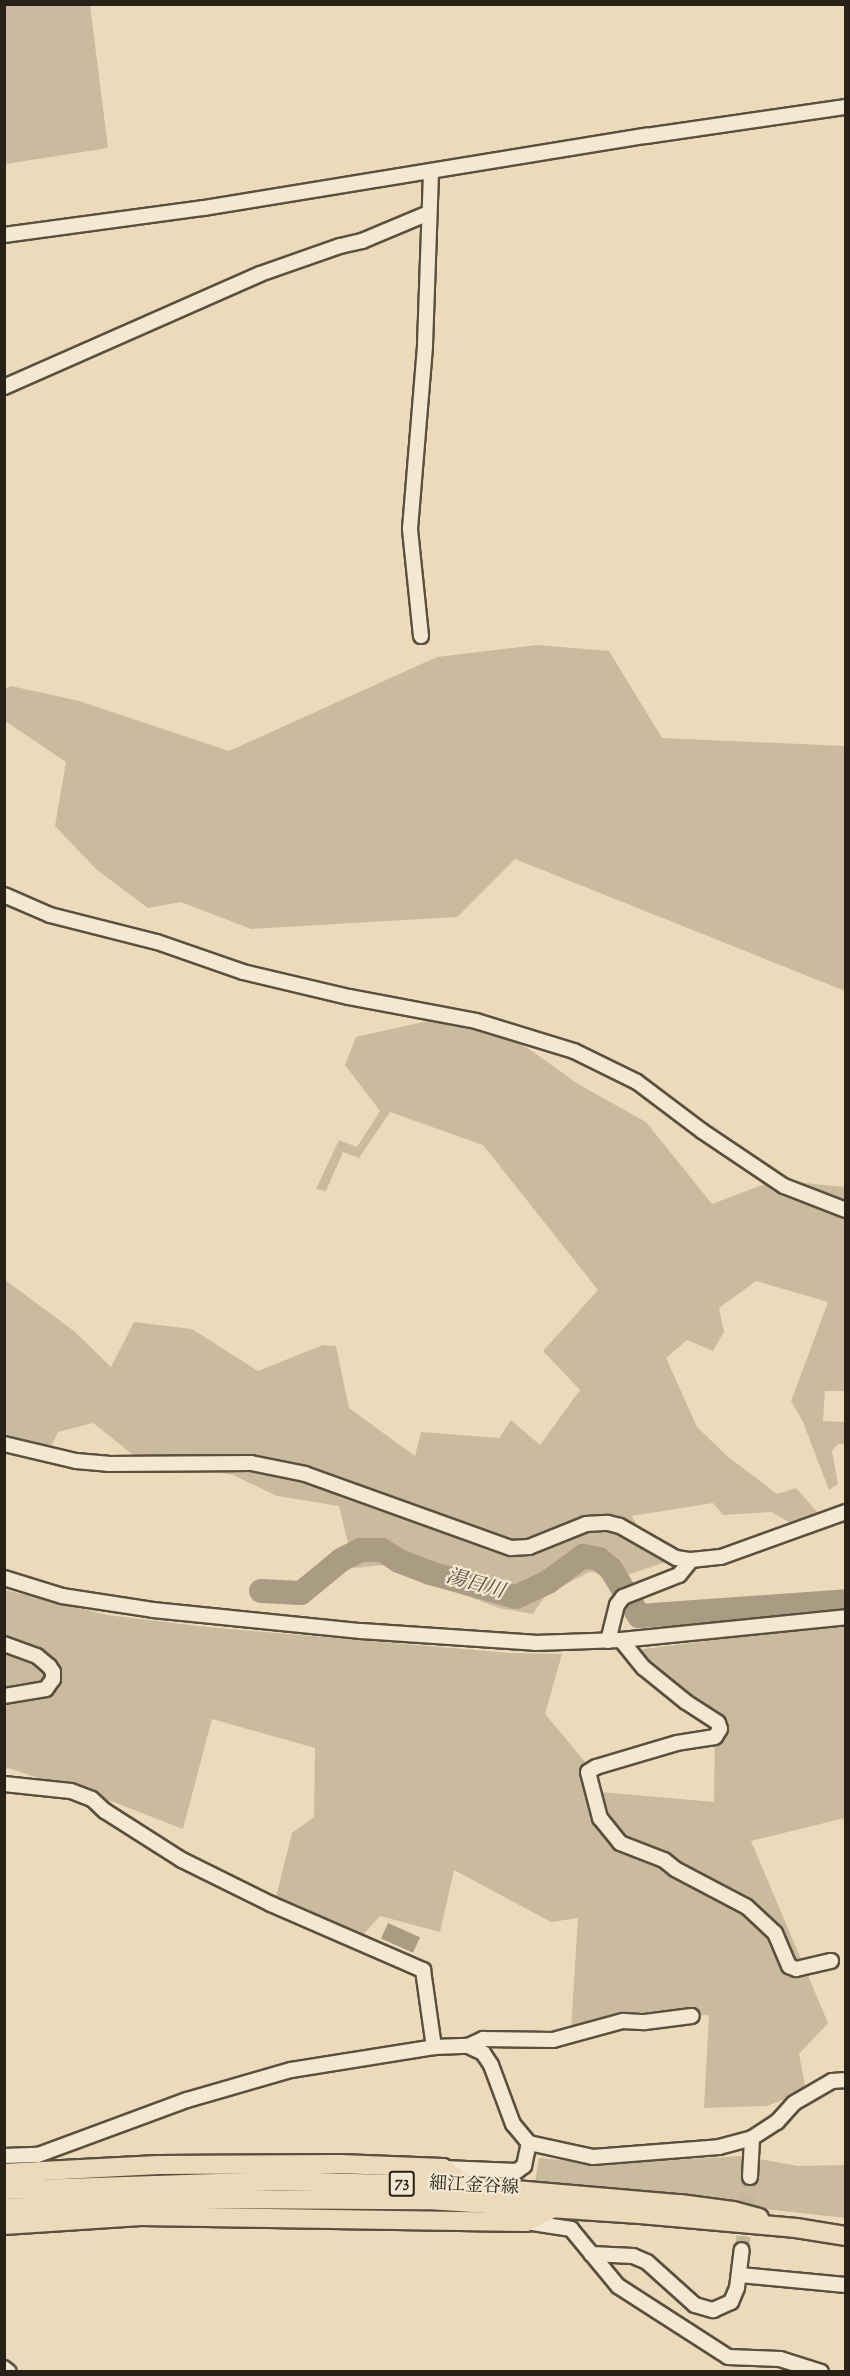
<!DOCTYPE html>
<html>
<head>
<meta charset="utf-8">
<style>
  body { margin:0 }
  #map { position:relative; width:850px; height:2376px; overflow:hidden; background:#ecdbba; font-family:"Sorts Mill Goudy","Noto Serif JP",serif }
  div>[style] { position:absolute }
  .green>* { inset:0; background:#cbbb9e }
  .water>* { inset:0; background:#aa9c83; transform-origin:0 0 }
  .river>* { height:24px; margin:-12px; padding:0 12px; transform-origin:12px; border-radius:12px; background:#aa9c83 }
  .minor-tunnel>* { height:14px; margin-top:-7px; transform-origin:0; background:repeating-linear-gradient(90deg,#c5b69a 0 14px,transparent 0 21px) }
  .roads { filter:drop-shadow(2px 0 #5a5040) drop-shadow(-2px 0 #5a5040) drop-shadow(0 2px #5a5040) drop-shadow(0 -2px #5a5040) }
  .minor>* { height:14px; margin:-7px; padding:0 7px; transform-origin:7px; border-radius:7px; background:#f3e8d2 }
  .major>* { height:18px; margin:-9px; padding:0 9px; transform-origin:9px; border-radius:9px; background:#ecdbba }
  span { translate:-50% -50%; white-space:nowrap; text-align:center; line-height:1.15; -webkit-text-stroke:4.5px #f3e8d2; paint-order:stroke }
  .shield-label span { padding:2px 4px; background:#f3e8d2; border:2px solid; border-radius:4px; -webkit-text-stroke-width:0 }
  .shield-label { font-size:16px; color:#292118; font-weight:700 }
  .street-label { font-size:18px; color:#292118 }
  .water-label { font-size:20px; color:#564c3d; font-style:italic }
  .frame { position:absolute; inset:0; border:6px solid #292118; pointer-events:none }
</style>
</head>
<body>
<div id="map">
  <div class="green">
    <i style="clip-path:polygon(5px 4px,90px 5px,108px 148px,5px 164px)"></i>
    <i style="clip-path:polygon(537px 645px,609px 651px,662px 738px,845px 746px,845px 991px,515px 859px,457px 917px,251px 929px,181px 902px,148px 908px,97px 870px,55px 826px,66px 762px,5px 721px,5px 689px,11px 686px,79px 701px,229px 751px,437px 657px)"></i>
    <i style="clip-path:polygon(432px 1020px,496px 1030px,532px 1051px,578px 1084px,646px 1122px,712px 1204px,775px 1180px,845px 1187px,845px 1391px,825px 1391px,823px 1421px,845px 1422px,845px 1444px,838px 1444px,832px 1451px,838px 1484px,829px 1490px,803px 1422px,791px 1401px,828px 1302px,756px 1281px,719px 1308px,724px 1332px,713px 1351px,687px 1340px,666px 1358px,697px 1427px,727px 1456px,777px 1494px,796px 1488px,818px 1513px,798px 1527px,771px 1512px,723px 1515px,713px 1503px,632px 1516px,651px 1551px,672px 1560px,630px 1574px,589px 1572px,546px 1595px,533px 1614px,499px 1608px,385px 1565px,354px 1568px,339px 1506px,277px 1496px,233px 1475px,137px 1458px,93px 1423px,58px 1432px,51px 1447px,5px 1436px,5px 1280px,74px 1331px,111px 1367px,134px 1322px,192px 1329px,258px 1371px,323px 1345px,336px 1346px,349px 1408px,415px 1456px,421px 1432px,499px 1438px,511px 1420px,540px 1445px,580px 1390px,543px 1351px,598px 1290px,483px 1145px,390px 1112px,359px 1158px,343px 1152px,326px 1191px,316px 1189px,339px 1140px,357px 1147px,380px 1111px,345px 1065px,356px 1037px)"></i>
    <i style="clip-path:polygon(5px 1590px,107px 1615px,207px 1627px,510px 1653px,562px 1654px,545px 1714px,592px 1770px,601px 1792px,714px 1802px,715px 1726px,669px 1684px,636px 1650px,845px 1623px,845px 1818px,751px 1841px,828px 2023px,799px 2054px,806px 2091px,767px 2106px,704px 2108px,709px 2015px,609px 2018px,571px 2029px,578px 1918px,551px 1922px,454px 1870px,440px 1932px,380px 1916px,360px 1938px,276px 1897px,292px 1833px,314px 1817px,315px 1748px,212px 1719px,183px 1829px,116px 1803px,5px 1767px)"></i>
    <i style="clip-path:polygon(742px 2156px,798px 2166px,845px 2165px,845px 2218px,535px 2183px,539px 2158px,602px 2164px)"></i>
  </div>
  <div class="water">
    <i style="left:388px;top:1923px;width:35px;height:17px;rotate:24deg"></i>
  </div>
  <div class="river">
    <i style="left:261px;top:1591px;width:40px;rotate:2.9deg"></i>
    <i style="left:301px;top:1593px;width:52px;rotate:-39.5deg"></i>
    <i style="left:341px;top:1560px;width:22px;rotate:-27deg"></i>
    <i style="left:361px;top:1550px;width:21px"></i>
    <i style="left:382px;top:1550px;width:20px;rotate:33deg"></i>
    <i style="left:399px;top:1561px;width:33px;rotate:21deg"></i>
    <i style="left:430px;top:1573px;width:89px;rotate:15.6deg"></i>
    <i style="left:516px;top:1597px;width:35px;rotate:-25deg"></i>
    <i style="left:548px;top:1582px;width:44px;rotate:-36.6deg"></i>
    <i style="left:583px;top:1556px;width:16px;rotate:11deg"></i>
    <i style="left:599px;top:1559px;width:16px;rotate:40deg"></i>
    <i style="left:611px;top:1569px;width:55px;rotate:59.2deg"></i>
    <i style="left:639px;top:1616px;width:208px;rotate:-4.1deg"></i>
  </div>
  <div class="minor-tunnel">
    <i style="left:742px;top:2250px;width:73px;rotate:-83.7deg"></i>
  </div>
  <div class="roads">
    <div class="minor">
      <i style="left:4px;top:235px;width:202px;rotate:-7.7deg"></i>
      <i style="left:204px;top:208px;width:448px;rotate:-9.3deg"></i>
      <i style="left:646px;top:136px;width:202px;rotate:-8.3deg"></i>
      <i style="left:4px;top:387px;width:280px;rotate:-23.8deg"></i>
      <i style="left:260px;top:274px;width:85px;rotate:-19.3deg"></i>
      <i style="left:340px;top:246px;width:23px;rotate:-13deg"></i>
      <i style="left:362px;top:241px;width:73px;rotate:-22.7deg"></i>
      <i style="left:421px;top:636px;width:108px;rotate:-95.9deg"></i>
      <i style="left:410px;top:529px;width:185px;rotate:-85.3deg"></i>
      <i style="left:425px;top:345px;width:174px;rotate:-88deg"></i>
      <i style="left:4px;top:895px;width:50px;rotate:23.5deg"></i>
      <i style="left:50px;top:915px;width:110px;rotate:14.2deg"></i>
      <i style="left:157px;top:942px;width:91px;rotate:19.2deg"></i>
      <i style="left:243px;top:972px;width:109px;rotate:13.3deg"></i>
      <i style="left:349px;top:997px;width:129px;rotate:10.7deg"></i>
      <i style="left:476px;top:1021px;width:102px;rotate:17deg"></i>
      <i style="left:574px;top:1051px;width:70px;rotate:26.2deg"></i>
      <i style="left:637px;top:1082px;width:81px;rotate:37deg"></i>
      <i style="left:702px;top:1131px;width:99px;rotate:33.9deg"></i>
      <i style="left:784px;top:1186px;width:66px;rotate:21.2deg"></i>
      <i style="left:4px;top:1444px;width:74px;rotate:13.3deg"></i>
      <i style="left:76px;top:1461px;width:32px;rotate:5deg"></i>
      <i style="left:108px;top:1464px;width:143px;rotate:-0.4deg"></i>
      <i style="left:251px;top:1463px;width:55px;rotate:11.5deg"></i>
      <i style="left:305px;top:1474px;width:219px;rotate:19.8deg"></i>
      <i style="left:511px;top:1548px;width:18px;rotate:-3deg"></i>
      <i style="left:529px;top:1547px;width:61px;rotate:-22deg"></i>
      <i style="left:586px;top:1524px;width:22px;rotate:-3deg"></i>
      <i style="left:608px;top:1523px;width:12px;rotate:14deg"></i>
      <i style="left:620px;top:1526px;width:64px;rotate:29.7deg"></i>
      <i style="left:676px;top:1558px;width:15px;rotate:8deg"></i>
      <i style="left:691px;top:1560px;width:30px;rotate:-6deg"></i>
      <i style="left:721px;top:1557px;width:133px;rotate:-19.8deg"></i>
      <i style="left:4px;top:1578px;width:61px;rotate:17.2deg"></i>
      <i style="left:62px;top:1596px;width:92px;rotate:8.7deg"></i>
      <i style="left:153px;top:1610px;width:209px;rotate:5.8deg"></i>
      <i style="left:361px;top:1631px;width:174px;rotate:3.9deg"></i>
      <i style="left:535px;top:1643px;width:86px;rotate:-2deg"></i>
      <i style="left:621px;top:1640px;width:226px;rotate:-5.8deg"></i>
      <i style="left:621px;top:1640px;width:36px;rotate:51deg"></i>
      <i style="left:644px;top:1668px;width:54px;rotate:39deg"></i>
      <i style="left:686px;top:1702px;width:38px;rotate:33deg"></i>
      <i style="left:718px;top:1723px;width:6px;rotate:72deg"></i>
      <i style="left:720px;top:1729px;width:9px;rotate:122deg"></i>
      <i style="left:715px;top:1737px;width:38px;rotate:171deg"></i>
      <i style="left:677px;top:1743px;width:84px;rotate:163.5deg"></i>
      <i style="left:596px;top:1767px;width:9px;rotate:148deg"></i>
      <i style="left:588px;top:1772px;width:48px;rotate:75.4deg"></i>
      <i style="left:600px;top:1818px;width:32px;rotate:51deg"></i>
      <i style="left:620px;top:1843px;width:47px;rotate:21.1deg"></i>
      <i style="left:664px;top:1860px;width:14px;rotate:39deg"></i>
      <i style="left:675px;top:1869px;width:81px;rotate:27.8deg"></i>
      <i style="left:747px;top:1907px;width:38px;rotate:43deg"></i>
      <i style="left:775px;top:1933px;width:36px;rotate:67deg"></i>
      <i style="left:789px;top:1966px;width:8px;rotate:23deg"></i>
      <i style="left:796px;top:1969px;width:36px;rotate:-13deg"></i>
      <i style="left:608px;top:1641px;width:37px;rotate:-76deg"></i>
      <i style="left:617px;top:1605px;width:10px;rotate:-53deg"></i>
      <i style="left:623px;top:1597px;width:60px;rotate:-21.4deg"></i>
      <i style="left:679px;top:1575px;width:19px;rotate:-51deg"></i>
      <i style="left:4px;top:1644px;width:35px;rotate:20deg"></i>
      <i style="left:37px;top:1656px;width:16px;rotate:40deg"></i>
      <i style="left:49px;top:1666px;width:7px;rotate:56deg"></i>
      <i style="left:53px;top:1672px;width:7px;rotate:90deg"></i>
      <i style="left:53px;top:1679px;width:12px;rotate:125deg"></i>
      <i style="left:46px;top:1689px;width:43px;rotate:170.5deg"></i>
      <i style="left:4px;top:1784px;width:67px;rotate:6deg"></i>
      <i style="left:71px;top:1791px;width:22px;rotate:21deg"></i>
      <i style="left:92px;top:1799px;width:18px;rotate:43deg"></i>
      <i style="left:105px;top:1811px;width:91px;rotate:32.5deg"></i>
      <i style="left:182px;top:1860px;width:99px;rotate:26.3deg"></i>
      <i style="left:271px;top:1904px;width:166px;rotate:23.5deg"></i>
      <i style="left:423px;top:1970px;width:78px;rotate:81.9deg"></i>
      <i style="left:468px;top:2046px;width:17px;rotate:-25deg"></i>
      <i style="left:483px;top:2039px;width:70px;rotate:0.8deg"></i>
      <i style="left:553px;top:2040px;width:73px;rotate:-15.2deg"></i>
      <i style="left:623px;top:2021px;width:22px;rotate:3deg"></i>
      <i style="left:645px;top:2022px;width:47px;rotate:-7.3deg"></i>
      <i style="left:4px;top:2156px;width:34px;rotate:-2deg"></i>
      <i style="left:38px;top:2155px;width:159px;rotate:-20.3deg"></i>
      <i style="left:187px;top:2100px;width:108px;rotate:-16.1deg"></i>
      <i style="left:291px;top:2070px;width:145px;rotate:-9.1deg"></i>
      <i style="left:434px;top:2047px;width:34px;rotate:-2deg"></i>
      <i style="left:468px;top:2046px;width:17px;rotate:25deg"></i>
      <i style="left:483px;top:2053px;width:14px;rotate:56deg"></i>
      <i style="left:491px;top:2065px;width:63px;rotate:69.6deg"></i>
      <i style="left:513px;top:2124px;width:25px;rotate:50deg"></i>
      <i style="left:529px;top:2143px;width:66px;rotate:12.3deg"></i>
      <i style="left:593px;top:2157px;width:126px;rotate:-4.5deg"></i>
      <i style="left:719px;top:2147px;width:34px;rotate:-15deg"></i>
      <i style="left:752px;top:2138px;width:30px;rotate:-33deg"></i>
      <i style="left:777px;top:2122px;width:25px;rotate:-48deg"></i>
      <i style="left:794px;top:2103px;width:44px;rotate:-30.1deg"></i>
      <i style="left:832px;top:2081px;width:14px;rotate:-4deg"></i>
      <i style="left:443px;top:2168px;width:74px;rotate:2.3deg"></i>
      <i style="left:517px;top:2171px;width:9px;rotate:-36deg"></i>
      <i style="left:524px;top:2166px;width:24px;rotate:-78deg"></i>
      <i style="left:750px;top:2177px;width:39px;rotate:-87deg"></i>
      <i style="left:526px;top:2222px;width:46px;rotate:8.8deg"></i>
      <i style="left:571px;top:2229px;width:74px;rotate:50.5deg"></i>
      <i style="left:618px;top:2286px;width:131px;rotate:32.8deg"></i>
      <i style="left:728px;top:2357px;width:52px;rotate:2.2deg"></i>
      <i style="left:780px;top:2359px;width:43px;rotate:17.6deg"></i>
      <i style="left:591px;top:2254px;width:42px;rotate:2.7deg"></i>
      <i style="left:633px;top:2256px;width:15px;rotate:23deg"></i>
      <i style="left:647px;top:2262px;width:64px;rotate:41.9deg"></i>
      <i style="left:695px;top:2305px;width:19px;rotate:16deg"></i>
      <i style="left:713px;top:2310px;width:20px;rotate:-24deg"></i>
      <i style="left:731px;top:2302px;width:15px;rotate:-67deg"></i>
      <i style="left:737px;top:2288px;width:38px;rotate:-83deg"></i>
      <i style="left:740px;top:2275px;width:106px;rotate:5.4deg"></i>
      <i style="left:4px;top:2368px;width:6px;rotate:39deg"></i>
    </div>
    <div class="major">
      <i style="left:4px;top:2173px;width:154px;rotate:-3deg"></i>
      <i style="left:158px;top:2165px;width:182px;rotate:-0.3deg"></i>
      <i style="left:340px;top:2164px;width:103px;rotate:2.2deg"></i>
      <i style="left:443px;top:2168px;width:31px;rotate:36deg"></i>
      <i style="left:4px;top:2190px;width:274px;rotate:-1.9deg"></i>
      <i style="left:278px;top:2181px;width:190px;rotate:1.5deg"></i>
      <i style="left:468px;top:2186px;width:213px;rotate:4.9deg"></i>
      <i style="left:680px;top:2204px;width:53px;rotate:7.5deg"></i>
      <i style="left:733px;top:2211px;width:27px;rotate:15deg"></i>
      <i style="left:4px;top:2208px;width:198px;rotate:-2.6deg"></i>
      <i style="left:202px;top:2199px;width:226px;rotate:0.3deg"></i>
      <i style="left:428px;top:2200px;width:212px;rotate:3.8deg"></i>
      <i style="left:640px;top:2214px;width:157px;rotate:5.1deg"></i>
      <i style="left:796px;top:2228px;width:51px;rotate:9.1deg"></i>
      <i style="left:4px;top:2225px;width:137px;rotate:-3.8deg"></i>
      <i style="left:141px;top:2216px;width:385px;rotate:0.9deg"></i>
      <i style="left:526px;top:2222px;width:31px;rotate:-27deg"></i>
    </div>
  </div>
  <div class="shield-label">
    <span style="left:402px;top:2184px">73</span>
  </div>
  <div class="street-label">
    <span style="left:474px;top:2187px;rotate:3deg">細江金谷線</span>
  </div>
  <div class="water-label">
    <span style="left:475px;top:1585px;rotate:16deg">湯日川</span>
  </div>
  <div class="frame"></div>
</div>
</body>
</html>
